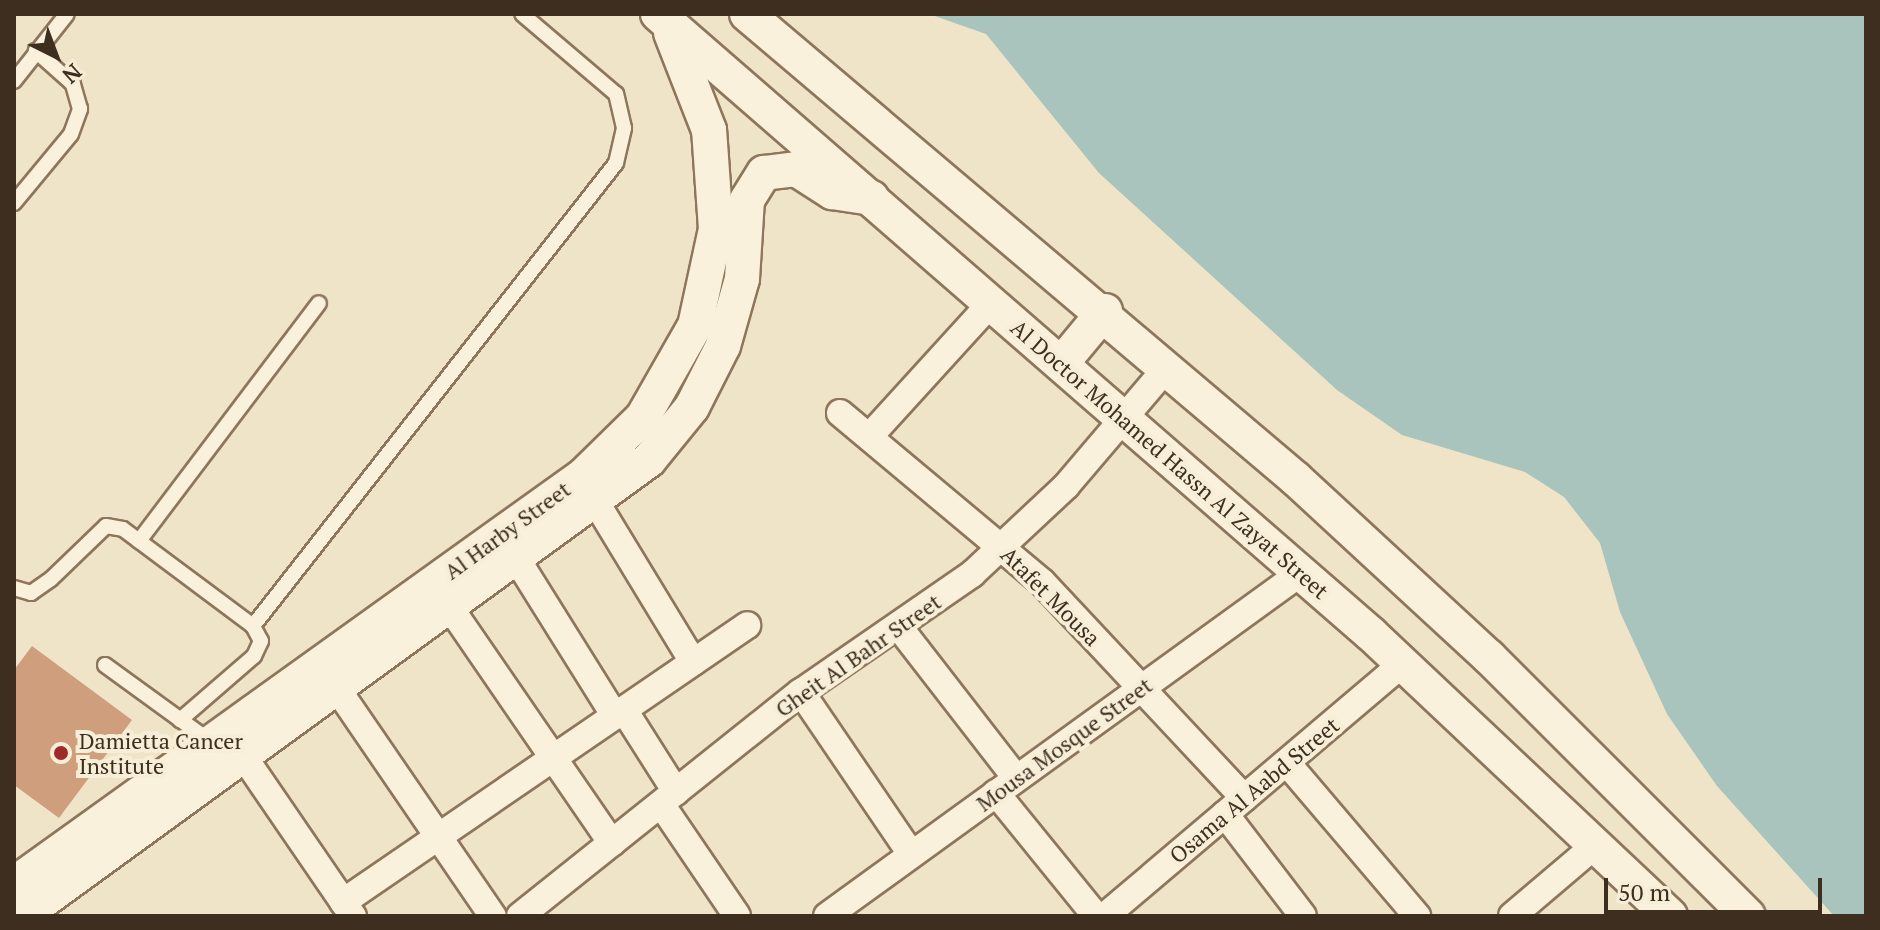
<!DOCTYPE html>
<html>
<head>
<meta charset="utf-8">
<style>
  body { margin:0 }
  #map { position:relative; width:1880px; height:930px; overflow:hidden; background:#f0e4c8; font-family:"PT Serif",serif }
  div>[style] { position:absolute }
  .water>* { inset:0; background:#a9c4bc }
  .building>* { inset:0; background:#cf9f7d }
  .roads { filter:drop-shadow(2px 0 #8d765c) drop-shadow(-2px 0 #8d765c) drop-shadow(0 2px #8d765c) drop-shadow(0 -2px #8d765c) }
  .service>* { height:14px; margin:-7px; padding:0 7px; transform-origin:7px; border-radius:7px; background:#faf1dc }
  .minor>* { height:26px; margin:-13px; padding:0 13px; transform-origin:13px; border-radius:13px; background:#faf1dc }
  .tertiary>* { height:34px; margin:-17px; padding:0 17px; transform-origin:17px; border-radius:17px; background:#faf1dc }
  .dots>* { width:22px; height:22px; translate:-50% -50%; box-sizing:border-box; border:4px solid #f7eed8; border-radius:50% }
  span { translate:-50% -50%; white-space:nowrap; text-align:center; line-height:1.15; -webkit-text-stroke:8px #f7eed8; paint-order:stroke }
  .street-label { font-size:22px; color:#3d2e20 }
  .poi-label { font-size:22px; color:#3d2e20 }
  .left { translate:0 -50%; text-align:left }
  .frame { position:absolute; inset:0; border:16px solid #3d2e20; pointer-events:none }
  .north { position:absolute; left:16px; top:16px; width:80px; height:80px; -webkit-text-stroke:6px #f7eed8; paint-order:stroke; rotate:138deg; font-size:22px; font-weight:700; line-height:32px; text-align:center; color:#3d2e20 }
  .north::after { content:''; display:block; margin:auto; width:28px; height:36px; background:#3d2e20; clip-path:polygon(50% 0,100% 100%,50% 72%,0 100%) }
  .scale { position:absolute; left:1604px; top:878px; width:218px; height:36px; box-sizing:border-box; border:4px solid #3d2e20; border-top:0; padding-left:10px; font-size:24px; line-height:28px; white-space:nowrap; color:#3d2e20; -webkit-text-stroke:6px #f7eed8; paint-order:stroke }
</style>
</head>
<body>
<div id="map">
  <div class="water">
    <i style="clip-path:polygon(929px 14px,1866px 14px,1866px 916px,1834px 916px,1717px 786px,1667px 714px,1620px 612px,1600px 543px,1564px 497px,1525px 472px,1402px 435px,1337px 390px,1099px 173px,986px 34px)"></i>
  </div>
  <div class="building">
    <i style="clip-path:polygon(32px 646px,132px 720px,59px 818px,14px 785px,14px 670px)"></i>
  </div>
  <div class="roads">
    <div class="service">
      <i style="left:14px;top:81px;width:85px;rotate:-51.7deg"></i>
      <i style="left:14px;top:203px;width:89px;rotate:-50.4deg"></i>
      <i style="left:71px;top:134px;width:27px;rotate:-70deg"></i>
      <i style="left:80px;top:109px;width:26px;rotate:-106deg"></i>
      <i style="left:73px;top:84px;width:50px;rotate:-138.3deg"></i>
      <i style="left:139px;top:541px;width:298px;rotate:-52.9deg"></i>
      <i style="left:14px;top:588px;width:18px;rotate:16deg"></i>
      <i style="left:31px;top:593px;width:24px;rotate:-35deg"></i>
      <i style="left:51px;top:579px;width:76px;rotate:-43.9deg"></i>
      <i style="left:106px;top:526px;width:17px;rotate:10deg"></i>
      <i style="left:123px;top:529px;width:162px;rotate:36.7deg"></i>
      <i style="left:253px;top:626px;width:17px;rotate:62deg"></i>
      <i style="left:261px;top:641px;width:17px;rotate:115deg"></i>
      <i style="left:254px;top:656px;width:98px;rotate:139.1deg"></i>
      <i style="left:253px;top:626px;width:588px;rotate:-51.9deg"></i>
      <i style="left:616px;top:163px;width:36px;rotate:-77deg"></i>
      <i style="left:624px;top:128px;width:35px;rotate:-103deg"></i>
      <i style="left:616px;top:94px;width:123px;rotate:-139.6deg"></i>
      <i style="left:105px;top:665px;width:131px;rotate:36deg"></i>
    </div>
    <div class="minor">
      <i style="left:840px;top:413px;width:263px;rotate:39.9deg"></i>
      <i style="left:1042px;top:582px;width:296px;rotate:46.9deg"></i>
      <i style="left:869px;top:437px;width:181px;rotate:-47.7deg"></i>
      <i style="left:597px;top:504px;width:185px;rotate:58.7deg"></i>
      <i style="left:518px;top:561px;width:183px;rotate:58deg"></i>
      <i style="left:451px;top:609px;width:284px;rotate:55.5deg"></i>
      <i style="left:899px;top:627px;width:191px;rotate:52.2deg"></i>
      <i style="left:338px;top:690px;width:274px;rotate:55.6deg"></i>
      <i style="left:801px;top:692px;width:196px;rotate:55.8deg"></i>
      <i style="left:624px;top:710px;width:97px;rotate:57.6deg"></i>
      <i style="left:244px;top:757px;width:193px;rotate:55.6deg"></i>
      <i style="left:1287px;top:763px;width:201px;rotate:49.6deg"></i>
      <i style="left:996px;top:793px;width:159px;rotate:50.9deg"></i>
      <i style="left:661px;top:804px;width:135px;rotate:55.8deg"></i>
      <i style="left:1225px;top:814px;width:128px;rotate:52.6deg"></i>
      <i style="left:343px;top:902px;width:490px;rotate:-34.4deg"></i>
      <i style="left:520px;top:916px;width:359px;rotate:-38.6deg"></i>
      <i style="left:801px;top:692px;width:208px;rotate:-34.6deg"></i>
      <i style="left:972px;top:574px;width:129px;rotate:-43.1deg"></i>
      <i style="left:1066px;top:486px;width:157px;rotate:-49.6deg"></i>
      <i style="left:827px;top:916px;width:586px;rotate:-35.91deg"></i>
      <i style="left:1105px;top:916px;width:391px;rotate:-40.3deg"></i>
      <i style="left:1512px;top:916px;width:111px;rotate:-40.3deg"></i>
    </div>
    <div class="tertiary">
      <i style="left:658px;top:14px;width:945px;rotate:41.01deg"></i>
      <i style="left:1371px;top:634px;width:411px;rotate:43.3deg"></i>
      <i style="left:747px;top:14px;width:719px;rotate:40.26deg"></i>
      <i style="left:1296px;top:479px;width:263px;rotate:42.7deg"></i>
      <i style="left:1489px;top:657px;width:366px;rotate:45deg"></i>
      <i style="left:1061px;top:364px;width:69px;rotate:-50.3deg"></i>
      <i style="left:14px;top:884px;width:702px;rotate:-35.66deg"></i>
      <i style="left:584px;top:475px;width:83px;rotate:-44.5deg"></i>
      <i style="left:643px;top:417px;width:105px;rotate:-60.3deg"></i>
      <i style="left:695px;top:326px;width:99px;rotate:-77.8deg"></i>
      <i style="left:716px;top:229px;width:99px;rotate:-94deg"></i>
      <i style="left:709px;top:130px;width:104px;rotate:-111.4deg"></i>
      <i style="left:22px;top:916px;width:775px;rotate:-36.03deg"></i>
      <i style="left:649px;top:460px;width:68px;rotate:-50.9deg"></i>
      <i style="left:692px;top:407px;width:68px;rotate:-63.1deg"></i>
      <i style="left:723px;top:346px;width:70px;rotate:-74.2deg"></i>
      <i style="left:742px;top:279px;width:79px;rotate:-86.4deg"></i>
      <i style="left:747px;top:200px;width:32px;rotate:-58deg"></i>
      <i style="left:764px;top:173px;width:32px;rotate:-7deg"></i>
      <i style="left:796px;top:169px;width:43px;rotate:32.6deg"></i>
      <i style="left:832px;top:192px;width:40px;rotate:8.5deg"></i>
    </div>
  </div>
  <div class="dots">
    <i style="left:61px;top:753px;background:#9e2a2b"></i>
  </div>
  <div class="street-label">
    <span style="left:1170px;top:459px;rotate:41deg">Al Doctor Mohamed Hassn Al Zayat Street</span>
    <span style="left:507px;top:530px;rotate:-36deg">Al Harby Street</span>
    <span style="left:1051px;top:596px;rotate:45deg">Atafet Mousa</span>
    <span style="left:858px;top:655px;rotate:-35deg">Gheit Al Bahr Street</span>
    <span style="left:1064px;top:744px;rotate:-36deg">Mousa Mosque Street</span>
    <span style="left:1254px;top:790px;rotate:-40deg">Osama Al Aabd Street</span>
  </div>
  <div class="poi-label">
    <span class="left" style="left:79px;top:753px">Damietta Cancer<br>Institute</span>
  </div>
  <div class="frame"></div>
  <div class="north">N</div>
  <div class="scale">50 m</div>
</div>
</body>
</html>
